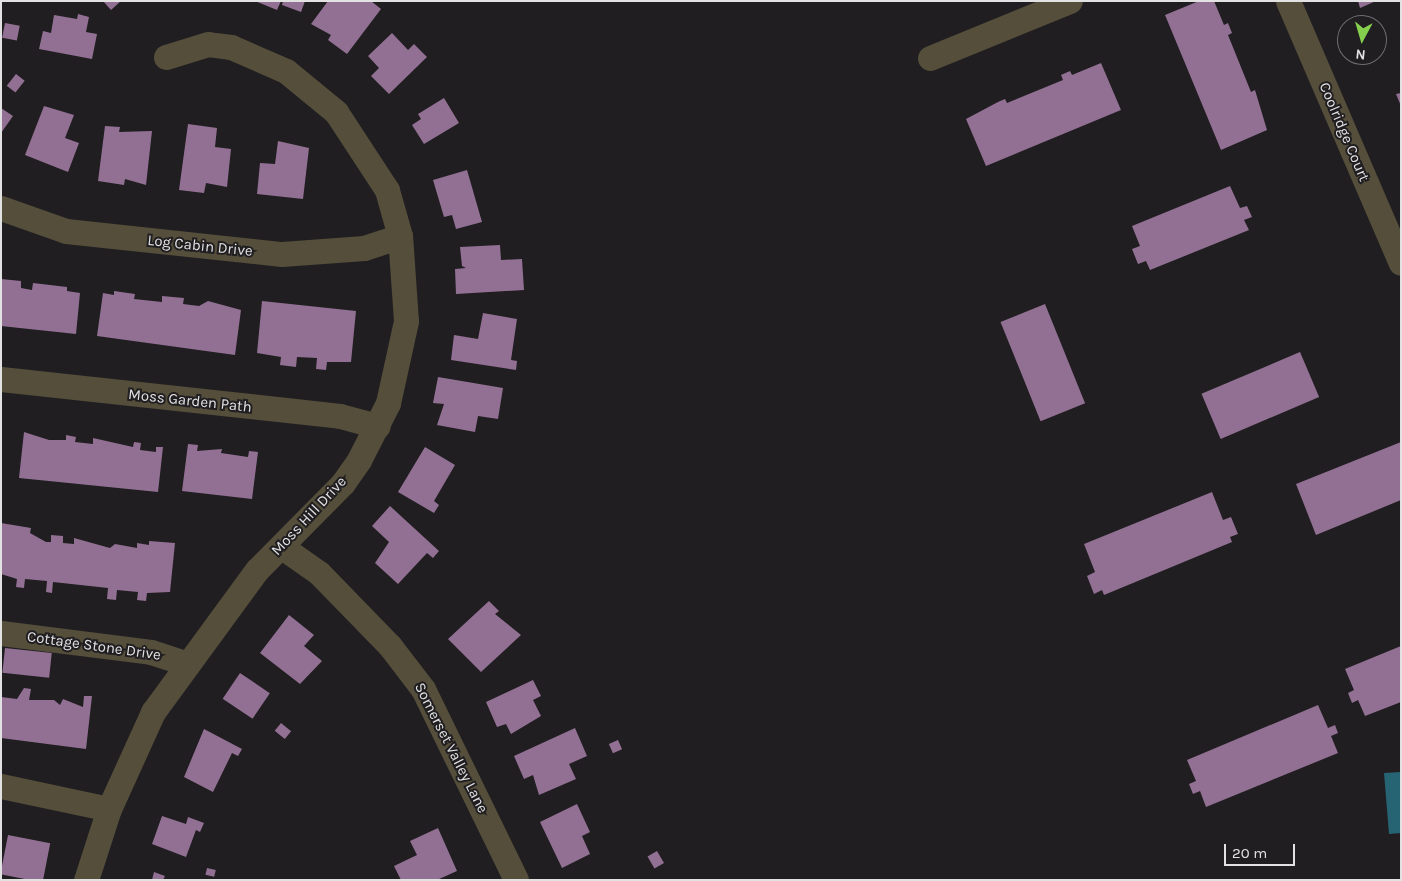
<!DOCTYPE html>
<html>
<head>
<meta charset="utf-8">
<style>
  body { margin:0 }
  #map { position:relative; width:1402px; height:881px; overflow:hidden; background:#201e20; font-family:Karla,sans-serif }
  div>[style] { position:absolute }
  .water>* { inset:0; background:#266373 }
  .building>* { inset:0; background:#927094; transform-origin:0 0 }
  .street>* { height:25px; margin:-12.5px; padding:0 12.5px; transform-origin:12.5px; border-radius:12.5px; background:#544e3b }
  span { translate:-50% -50%; white-space:nowrap; text-align:center; line-height:1.15; -webkit-text-stroke:4px #201e20; paint-order:stroke }
  .street-label { font-size:15px; color:#e3e2e3 }
  .frame { position:absolute; inset:0; border:2px solid #e3e2e3; pointer-events:none }
  .north { position:absolute; left:1337px; top:15px; width:50px; height:50px; box-sizing:border-box; background:#201e20; border:1px solid #6e6c6e; border-radius:50%; rotate:186deg; font-size:14px; font-weight:700; line-height:20px; text-align:center; color:#e3e2e3 }
  .north::after { content:''; display:block; margin:auto; width:18px; height:22px; background:#84cf4d; clip-path:polygon(50% 0,100% 100%,50% 72%,0 100%) }
  .scale { position:absolute; left:1224px; top:844px; width:71px; height:22px; box-sizing:border-box; border:2px solid #e3e2e3; border-top:0; padding-left:6px; font-size:15px; line-height:18px; white-space:nowrap; color:#e3e2e3; -webkit-text-stroke:4px #201e20; paint-order:stroke }
</style>
</head>
<body>
<div id="map">
  <div class="water">
    <i style="clip-path:polygon(1401px 772px,1401px 833px,1389px 834px,1384px 773px)"></i>
  </div>
  <div class="building">
    <i style="clip-path:polygon(103px 1px,121px 1px,111px 10px)"></i>
    <i style="clip-path:polygon(255px 1px,281px 1px,277px 10px)"></i>
    <i style="clip-path:polygon(283px 1px,305px 1px,301px 12px,282px 5px)"></i>
    <i style="clip-path:polygon(328px 1px,371px 1px,381px 9px,347px 54px,328px 40px,331px 35px,311px 24px)"></i>
    <i style="clip-path:polygon(1199px 1px,1214px 1px,1224px 25px,1228px 23px,1232px 33px,1228px 35px,1251px 92px,1255px 90px,1267px 130px,1221px 150px,1165px 15px)"></i>
    <i style="clip-path:polygon(1358px 1px,1376px 1px,1360px 8px)"></i>
    <i style="clip-path:polygon(78px 14px,89px 17px,86px 32px,97px 34px,92px 59px,39px 49px,43px 31px,51px 33px,54px 15px,77px 19px)"></i>
    <i style="left:5px;top:23px;width:15px;height:15px;rotate:11deg"></i>
    <i style="clip-path:polygon(392px 33px,408px 50px,414px 44px,427px 57px,389px 94px,371px 76px,379px 68px,368px 56px)"></i>
    <i style="clip-path:polygon(1101px 63px,1121px 110px,986px 166px,966px 119px,998px 102px,1005px 99px,1007px 103px,1063px 80px,1061px 75px,1070px 71px,1072px 75px)"></i>
    <i style="left:16px;top:74px;width:11px;height:15px;rotate:38deg"></i>
    <i style="clip-path:polygon(1401px 93px,1401px 106px,1396px 94px)"></i>
    <i style="clip-path:polygon(444px 98px,459px 123px,424px 144px,412px 125px,421px 119px,418px 114px)"></i>
    <i style="clip-path:polygon(44px 106px,74px 115px,65px 138px,79px 143px,68px 172px,25px 155px)"></i>
    <i style="clip-path:polygon(1px 108px,13px 116px,1px 133px)"></i>
    <i style="clip-path:polygon(188px 124px,217px 128px,215px 147px,231px 149px,227px 187px,206px 183px,204px 193px,179px 190px)"></i>
    <i style="clip-path:polygon(105px 126px,120px 127px,119px 132px,152px 131px,146px 185px,125px 179px,124px 185px,98px 181px)"></i>
    <i style="clip-path:polygon(278px 141px,309px 148px,303px 199px,257px 194px,260px 163px,275px 164px)"></i>
    <i style="clip-path:polygon(467px 170px,482px 222px,456px 229px,452px 215px,444px 217px,433px 180px)"></i>
    <i style="clip-path:polygon(1230px 186px,1240px 208px,1247px 206px,1252px 217px,1244px 220px,1249px 230px,1150px 270px,1146px 261px,1138px 264px,1132px 249px,1140px 246px,1132px 226px)"></i>
    <i style="clip-path:polygon(500px 245px,501px 260px,522px 259px,524px 290px,456px 294px,455px 269px,466px 268px,462px 266px,460px 247px)"></i>
    <i style="clip-path:polygon(1px 279px,21px 281px,21px 288px,32px 290px,33px 283px,67px 287px,67px 291px,80px 293px,76px 334px,1px 326px)"></i>
    <i style="clip-path:polygon(114px 291px,135px 294px,134px 299px,162px 302px,162px 296px,184px 298px,183px 304px,199px 306px,208px 301px,241px 310px,235px 355px,97px 336px,103px 293px,114px 295px)"></i>
    <i style="clip-path:polygon(262px 301px,356px 311px,351px 362px,327px 362px,326px 370px,316px 369px,317px 358px,297px 357px,296px 367px,280px 365px,281px 357px,257px 353px)"></i>
    <i style="left:1045px;top:304px;width:107px;height:48px;rotate:68deg"></i>
    <i style="clip-path:polygon(483px 313px,517px 319px,511px 360px,517px 361px,516px 370px,451px 360px,454px 335px,478px 339px)"></i>
    <i style="left:1300px;top:352px;width:49px;height:107px;rotate:67deg"></i>
    <i style="clip-path:polygon(438px 377px,503px 388px,498px 419px,478px 416px,475px 432px,437px 425px,444px 404px,433px 403px)"></i>
    <i style="clip-path:polygon(24px 432px,49px 440px,66px 440px,66px 435px,76px 437px,75px 442px,93px 444px,93px 438px,133px 447px,134px 442px,141px 443px,140px 450px,156px 452px,156px 447px,163px 447px,158px 492px,19px 478px)"></i>
    <i style="clip-path:polygon(1401px 442px,1401px 500px,1316px 535px,1296px 484px)"></i>
    <i style="clip-path:polygon(188px 444px,198px 445px,197px 451px,222px 449px,221px 453px,248px 457px,249px 451px,258px 452px,252px 499px,182px 491px)"></i>
    <i style="clip-path:polygon(425px 447px,455px 465px,434px 501px,439px 505px,434px 513px,398px 492px)"></i>
    <i style="clip-path:polygon(1212px 492px,1223px 520px,1231px 517px,1238px 534px,1230px 537px,1232px 542px,1104px 595px,1102px 590px,1094px 594px,1087px 576px,1095px 572px,1084px 544px)"></i>
    <i style="clip-path:polygon(390px 506px,439px 551px,433px 558px,427px 553px,398px 584px,375px 563px,389px 542px,372px 526px)"></i>
    <i style="clip-path:polygon(1px 523px,31px 528px,30px 533px,46px 542px,51px 542px,51px 535px,63px 536px,63px 543px,74px 544px,74px 538px,110px 548px,115px 544px,137px 548px,137px 543px,149px 545px,149px 541px,175px 543px,170px 592px,147px 593px,146px 601px,137px 600px,138px 592px,117px 590px,116px 600px,107px 599px,108px 588px,53px 582px,52px 593px,46px 592px,47px 581px,25px 579px,24px 588px,16px 587px,17px 579px,1px 574px)"></i>
    <i style="clip-path:polygon(489px 601px,499px 611px,495px 614px,521px 635px,481px 672px,448px 639px)"></i>
    <i style="clip-path:polygon(289px 615px,314px 635px,304px 646px,322px 661px,300px 684px,260px 653px)"></i>
    <i style="clip-path:polygon(1401px 646px,1401px 702px,1365px 716px,1358px 700px,1352px 703px,1348px 693px,1354px 690px,1345px 669px)"></i>
    <i style="left:5px;top:648px;width:47px;height:25px;rotate:6deg"></i>
    <i style="left:240px;top:673px;width:36px;height:31px;rotate:34deg"></i>
    <i style="clip-path:polygon(533px 680px,541px 696px,533px 700px,541px 716px,511px 734px,506px 724px,497px 727px,486px 702px)"></i>
    <i style="clip-path:polygon(24px 688px,31px 689px,29px 700px,54px 700px,60px 705px,63px 699px,83px 707px,84px 696px,92px 696px,86px 749px,1px 738px,1px 697px,17px 699px)"></i>
    <i style="clip-path:polygon(1318px 705px,1328px 728px,1335px 725px,1338px 733px,1331px 736px,1338px 753px,1206px 807px,1200px 791px,1193px 794px,1189px 784px,1196px 781px,1187px 760px)"></i>
    <i style="left:281px;top:723px;width:13px;height:10px;rotate:39deg"></i>
    <i style="clip-path:polygon(575px 728px,587px 756px,569px 764px,576px 779px,539px 795px,533px 775px,524px 779px,514px 756px)"></i>
    <i style="clip-path:polygon(204px 729px,242px 749px,238px 756px,232px 753px,213px 792px,184px 777px)"></i>
    <i style="left:618px;top:740px;width:10px;height:10px;rotate:66deg"></i>
    <i style="clip-path:polygon(577px 804px,590px 832px,582px 836px,590px 854px,562px 868px,540px 822px)"></i>
    <i style="clip-path:polygon(162px 816px,186px 824px,188px 817px,204px 823px,200px 832px,196px 830px,186px 857px,152px 844px)"></i>
    <i style="clip-path:polygon(438px 828px,457px 871px,437px 880px,401px 880px,394px 866px,417px 855px,410px 841px)"></i>
    <i style="left:8px;top:835px;width:43px;height:40px;rotate:11deg"></i>
    <i style="left:657px;top:851px;width:14px;height:11px;rotate:60deg"></i>
    <i style="left:207px;top:868px;width:9px;height:7px;rotate:13deg"></i>
    <i style="clip-path:polygon(154px 872px,165px 876px,163px 880px,152px 880px)"></i>
  </div>
  <div class="street">
    <i style="left:1288px;top:1px;width:285px;rotate:66.7deg"></i>
    <i style="left:930px;top:58px;width:151px;rotate:-22.2deg"></i>
    <i style="left:1px;top:208px;width:69px;rotate:19.5deg"></i>
    <i style="left:66px;top:231px;width:217px;rotate:6.1deg"></i>
    <i style="left:282px;top:254px;width:82px;rotate:-4.2deg"></i>
    <i style="left:364px;top:248px;width:38px;rotate:-18deg"></i>
    <i style="left:1px;top:379px;width:341px;rotate:6.2deg"></i>
    <i style="left:340px;top:416px;width:39px;rotate:15deg"></i>
    <i style="left:282px;top:547px;width:45px;rotate:35.1deg"></i>
    <i style="left:319px;top:573px;width:102px;rotate:45.8deg"></i>
    <i style="left:390px;top:646px;width:54px;rotate:52.5deg"></i>
    <i style="left:423px;top:689px;width:212px;rotate:64deg"></i>
    <i style="left:1px;top:633px;width:151px;rotate:7.2deg"></i>
    <i style="left:151px;top:652px;width:36px;rotate:18deg"></i>
    <i style="left:1px;top:786px;width:110px;rotate:12deg"></i>
    <i style="left:86px;top:880px;width:75px;rotate:-72.1deg"></i>
    <i style="left:109px;top:809px;width:107px;rotate:-65.6deg"></i>
    <i style="left:153px;top:712px;width:176px;rotate:-53.8deg"></i>
    <i style="left:257px;top:570px;width:122px;rotate:-45.3deg"></i>
    <i style="left:343px;top:483px;width:28px;rotate:-55deg"></i>
    <i style="left:359px;top:460px;width:64px;rotate:-63deg"></i>
    <i style="left:388px;top:403px;width:84px;rotate:-77.6deg"></i>
    <i style="left:406px;top:321px;width:85px;rotate:-94deg"></i>
    <i style="left:400px;top:236px;width:48px;rotate:-105.8deg"></i>
    <i style="left:387px;top:190px;width:93px;rotate:-123.2deg"></i>
    <i style="left:336px;top:112px;width:65px;rotate:-140.6deg"></i>
    <i style="left:286px;top:71px;width:60px;rotate:-156.4deg"></i>
    <i style="left:231px;top:47px;width:23px;rotate:-173deg"></i>
    <i style="left:208px;top:44px;width:44px;rotate:162.8deg"></i>
  </div>
  <div class="street-label">
    <span style="left:1344px;top:132px;rotate:67deg">Coolridge Court</span>
    <span style="left:200px;top:246px;rotate:6deg">Log Cabin Drive</span>
    <span style="left:190px;top:401px;rotate:6deg">Moss Garden Path</span>
    <span style="left:309px;top:516px;rotate:-47deg">Moss Hill Drive</span>
    <span style="left:94px;top:646px;rotate:8deg">Cottage Stone Drive</span>
    <span style="left:451px;top:748px;rotate:63deg">Somerset Valley Lane</span>
  </div>
  <div class="frame"></div>
  <div class="north">N</div>
  <div class="scale">20 m</div>
</div>
</body>
</html>
